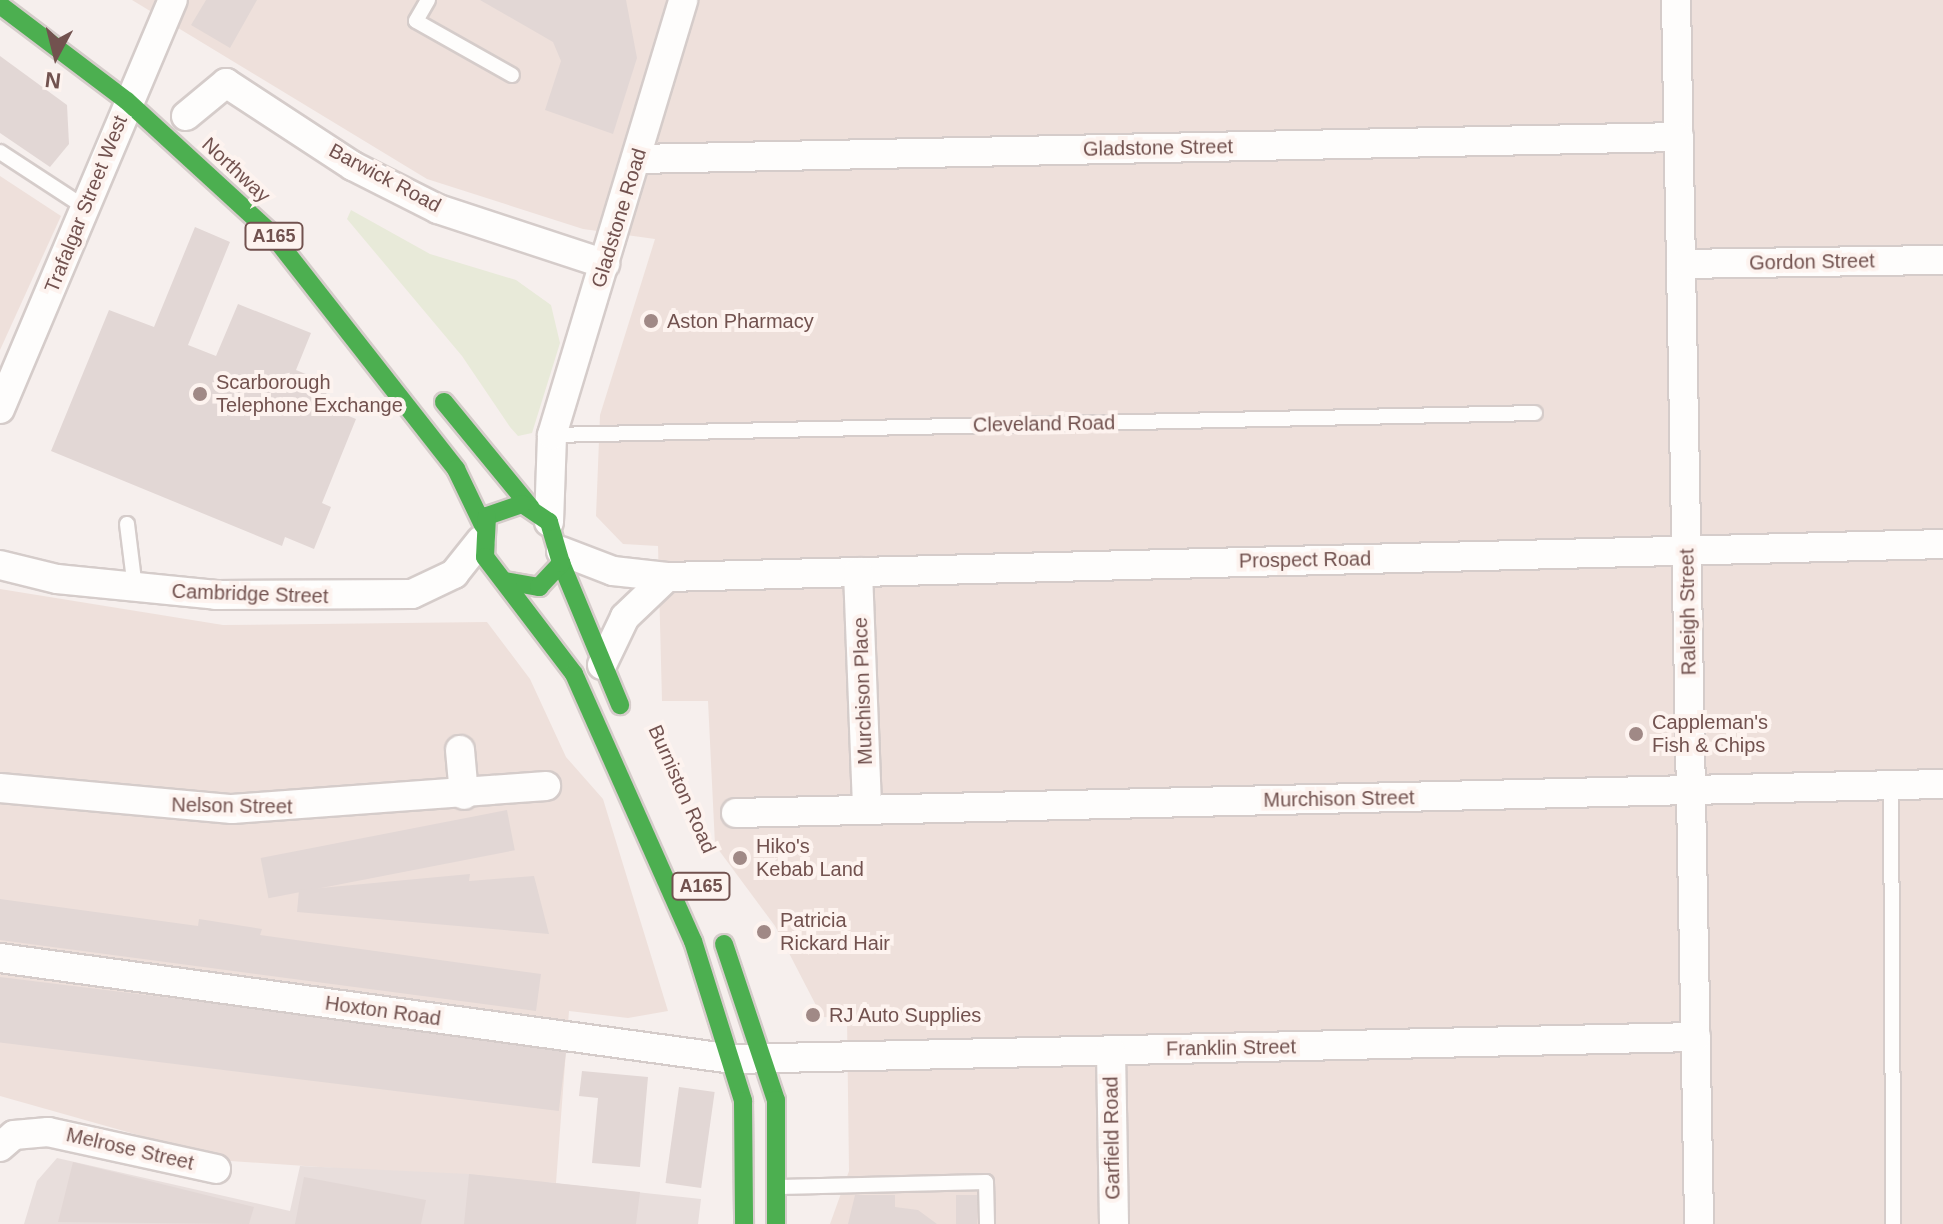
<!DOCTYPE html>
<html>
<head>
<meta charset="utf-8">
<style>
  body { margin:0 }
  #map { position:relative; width:1943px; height:1224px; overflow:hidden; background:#f6efed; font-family:Arial,sans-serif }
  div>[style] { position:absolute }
  .residential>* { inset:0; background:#eee0db }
  .industrial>* { inset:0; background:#e8dedc }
  .green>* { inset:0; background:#e8ead9 }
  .building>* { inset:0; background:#e2d7d5; transform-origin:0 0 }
  .roads { filter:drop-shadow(2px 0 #d5ccca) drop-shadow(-2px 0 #d5ccca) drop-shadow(0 2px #d5ccca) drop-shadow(0 -2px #d5ccca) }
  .lane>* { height:14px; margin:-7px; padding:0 7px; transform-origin:7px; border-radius:7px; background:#fefdfc }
  .street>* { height:28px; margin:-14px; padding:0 14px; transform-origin:14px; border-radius:14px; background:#fefdfc }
  .fast>* { height:18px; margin:-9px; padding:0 9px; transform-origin:9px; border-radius:9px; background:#4caf50 }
  .dots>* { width:22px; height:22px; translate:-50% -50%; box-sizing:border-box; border:4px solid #fdf3ef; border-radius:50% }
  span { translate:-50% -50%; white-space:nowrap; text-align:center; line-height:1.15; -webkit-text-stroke:8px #fdf3ef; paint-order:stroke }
  .shield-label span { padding:2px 6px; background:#fdf3ef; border:2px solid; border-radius:6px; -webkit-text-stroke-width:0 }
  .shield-label { font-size:18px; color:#72524f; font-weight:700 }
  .street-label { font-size:20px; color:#72524f }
  .poi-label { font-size:20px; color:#72524f }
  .left { translate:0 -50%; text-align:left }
  .north { position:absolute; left:16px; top:16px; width:80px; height:80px; -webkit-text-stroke:6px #fdf3ef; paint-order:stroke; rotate:187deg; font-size:22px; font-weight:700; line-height:32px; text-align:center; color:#72524f }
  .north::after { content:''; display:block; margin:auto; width:28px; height:36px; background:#72524f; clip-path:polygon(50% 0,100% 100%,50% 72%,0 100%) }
</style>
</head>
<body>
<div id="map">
  <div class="residential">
    <i style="clip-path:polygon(132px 0,1943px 0,1943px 1224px,830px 1224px,849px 1171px,847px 1018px,822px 1017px,775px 926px,715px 845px,708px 701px,662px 701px,658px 546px,623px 544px,596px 516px,600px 415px,655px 239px,583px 229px,427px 179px)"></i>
    <i style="clip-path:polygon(0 176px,61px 216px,0 350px)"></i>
    <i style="clip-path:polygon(0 589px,223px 625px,487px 622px,530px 679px,566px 757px,603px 799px,668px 1011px,628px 1018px,569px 1011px,556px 1183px,230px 1161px,0 1096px)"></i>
  </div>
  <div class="industrial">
    <i style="clip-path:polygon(57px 1158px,290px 1211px,300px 1166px,469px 1174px,701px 1199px,698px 1224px,24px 1224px,37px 1181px)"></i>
  </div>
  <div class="green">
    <i style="clip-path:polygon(351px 210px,430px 254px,516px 280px,551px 305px,560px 343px,532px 433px,518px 436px,510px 427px,462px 356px,347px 219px)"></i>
  </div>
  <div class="building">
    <i style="clip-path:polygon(206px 0,257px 0,230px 48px,191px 25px)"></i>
    <i style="clip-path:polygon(480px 0,626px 0,637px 58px,613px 134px,545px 110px,561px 61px,553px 42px)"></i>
    <i style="clip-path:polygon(0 56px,67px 105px,69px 144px,50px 167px,0 133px)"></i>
    <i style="clip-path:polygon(195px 227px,230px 242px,188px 345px,216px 356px,238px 304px,311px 333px,296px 370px,330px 384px,322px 405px,356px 419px,322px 503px,331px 507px,314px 549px,285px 537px,282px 546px,51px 451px,109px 310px,154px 327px)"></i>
    <i style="left:507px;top:810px;width:41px;height:251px;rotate:79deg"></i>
    <i style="clip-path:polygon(470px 874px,469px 881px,534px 876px,549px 934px,297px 912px,299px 890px)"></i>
    <i style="clip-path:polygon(0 899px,198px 926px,199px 919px,262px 929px,260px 935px,541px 974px,536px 1011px,0 940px)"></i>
    <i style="left:0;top:977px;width:571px;height:65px;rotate:7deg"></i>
    <i style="clip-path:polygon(582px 1071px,648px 1077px,640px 1167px,592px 1163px,598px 1098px,579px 1096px)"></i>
    <i style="left:679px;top:1087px;width:36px;height:97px;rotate:8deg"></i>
    <i style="clip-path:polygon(73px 1162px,254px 1207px,249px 1224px,58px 1222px)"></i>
    <i style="clip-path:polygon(469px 1174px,640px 1192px,636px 1224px,464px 1224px)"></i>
    <i style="clip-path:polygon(304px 1177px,426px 1200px,421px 1224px,295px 1224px)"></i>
    <i style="clip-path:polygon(855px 1195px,895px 1195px,895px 1207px,918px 1210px,937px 1224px,848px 1224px)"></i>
    <i style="left:956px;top:1195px;width:21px;height:29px"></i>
  </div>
  <div class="roads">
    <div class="lane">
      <i style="left:428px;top:0;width:24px;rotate:120deg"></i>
      <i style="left:416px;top:21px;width:110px;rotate:29.4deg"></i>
      <i style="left:0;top:152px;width:103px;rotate:33.1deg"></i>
      <i style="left:552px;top:435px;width:983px;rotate:-1.28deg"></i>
      <i style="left:127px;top:524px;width:64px;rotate:82.9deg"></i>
      <i style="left:1891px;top:785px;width:439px;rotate:89.7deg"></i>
      <i style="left:780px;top:1187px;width:206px;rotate:-1.4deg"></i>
      <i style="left:986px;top:1182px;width:42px;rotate:88.6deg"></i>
    </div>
    <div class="street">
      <i style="left:1676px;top:0;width:1224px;rotate:88.92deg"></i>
      <i style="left:186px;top:116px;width:52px;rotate:-39.5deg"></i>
      <i style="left:226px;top:83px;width:152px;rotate:33.2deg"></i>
      <i style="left:353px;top:166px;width:95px;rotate:26.8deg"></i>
      <i style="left:438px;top:209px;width:176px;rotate:18.2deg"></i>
      <i style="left:637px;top:159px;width:1042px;rotate:-1.21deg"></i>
      <i style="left:1681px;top:264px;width:262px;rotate:-0.9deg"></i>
      <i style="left:0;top:409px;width:444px;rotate:-67.1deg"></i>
      <i style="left:549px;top:522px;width:87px;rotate:-88deg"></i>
      <i style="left:552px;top:435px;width:454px;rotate:-73.2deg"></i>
      <i style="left:561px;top:551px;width:56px;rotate:21deg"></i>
      <i style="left:613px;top:571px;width:54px;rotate:6.3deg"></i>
      <i style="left:667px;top:577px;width:1276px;rotate:-1.48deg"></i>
      <i style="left:0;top:565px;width:59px;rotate:13.8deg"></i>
      <i style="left:57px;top:579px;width:160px;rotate:5.7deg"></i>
      <i style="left:216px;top:595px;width:196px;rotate:-0.3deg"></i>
      <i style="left:412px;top:594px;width:47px;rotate:-25.5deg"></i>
      <i style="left:454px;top:574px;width:43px;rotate:-51.5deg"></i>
      <i style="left:858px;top:572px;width:238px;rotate:87.8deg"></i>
      <i style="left:602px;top:665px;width:53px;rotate:-64.4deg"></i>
      <i style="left:625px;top:617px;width:58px;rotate:-43.6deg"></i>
      <i style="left:460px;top:750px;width:45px;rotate:84.9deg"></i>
      <i style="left:0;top:788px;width:233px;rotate:5.2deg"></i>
      <i style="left:232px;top:809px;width:315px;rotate:-4.2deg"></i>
      <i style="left:736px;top:813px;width:1207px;rotate:-1.38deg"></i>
      <i style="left:0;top:958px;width:740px;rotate:7.85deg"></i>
      <i style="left:733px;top:1059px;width:963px;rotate:-1.31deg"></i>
      <i style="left:1111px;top:1051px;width:173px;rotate:89deg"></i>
      <i style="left:0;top:1147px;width:18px;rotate:-41deg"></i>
      <i style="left:14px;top:1135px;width:34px;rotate:-5deg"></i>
      <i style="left:48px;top:1132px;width:172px;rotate:12.4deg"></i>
    </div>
    <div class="fast">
      <i style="left:0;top:5px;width:159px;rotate:37.1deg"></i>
      <i style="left:127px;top:101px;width:195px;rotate:42.5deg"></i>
      <i style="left:271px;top:233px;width:300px;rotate:51.9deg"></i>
      <i style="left:456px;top:469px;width:62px;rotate:64.3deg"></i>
      <i style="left:444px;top:402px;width:137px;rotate:50.6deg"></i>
      <i style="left:561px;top:563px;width:154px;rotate:67.4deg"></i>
      <i style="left:505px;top:581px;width:35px;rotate:10deg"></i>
      <i style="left:539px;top:587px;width:33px;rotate:-47deg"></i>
      <i style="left:561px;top:563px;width:43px;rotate:-106.3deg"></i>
      <i style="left:549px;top:522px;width:32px;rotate:-146deg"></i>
      <i style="left:522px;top:504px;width:37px;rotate:161deg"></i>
      <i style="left:487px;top:516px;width:41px;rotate:92.8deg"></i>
      <i style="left:485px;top:557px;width:147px;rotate:52.7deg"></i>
      <i style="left:574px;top:674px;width:292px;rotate:66deg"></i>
      <i style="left:693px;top:941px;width:168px;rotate:72.6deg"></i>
      <i style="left:743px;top:1101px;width:123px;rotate:89.5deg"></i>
      <i style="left:724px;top:944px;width:164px;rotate:71.6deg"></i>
      <i style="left:776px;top:1100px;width:124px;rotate:90deg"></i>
    </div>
  </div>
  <div class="dots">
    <i style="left:651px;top:321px;background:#a08986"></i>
    <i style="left:200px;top:394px;background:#a08986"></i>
    <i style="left:1636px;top:734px;background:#a08986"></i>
    <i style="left:740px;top:858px;background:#a08986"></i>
    <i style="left:764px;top:932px;background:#a08986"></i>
    <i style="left:813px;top:1015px;background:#a08986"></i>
  </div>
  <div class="shield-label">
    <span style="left:274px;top:236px">A165</span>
    <span style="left:701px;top:886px">A165</span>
  </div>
  <div class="street-label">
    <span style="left:1158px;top:148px;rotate:-1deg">Gladstone Street</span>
    <span style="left:236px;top:170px;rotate:43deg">Northway</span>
    <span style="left:385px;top:178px;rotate:28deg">Barwick Road</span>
    <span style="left:86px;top:204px;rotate:-68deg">Trafalgar Street West</span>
    <span style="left:619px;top:218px;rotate:-73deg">Gladstone Road</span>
    <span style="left:1812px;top:262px;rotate:-1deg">Gordon Street</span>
    <span style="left:1044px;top:424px;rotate:-1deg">Cleveland Road</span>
    <span style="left:1305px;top:560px;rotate:-1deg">Prospect Road</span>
    <span style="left:250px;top:594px;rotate:2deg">Cambridge Street</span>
    <span style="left:1688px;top:612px;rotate:-91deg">Raleigh Street</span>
    <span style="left:863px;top:691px;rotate:-92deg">Murchison Place</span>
    <span style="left:682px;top:789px;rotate:66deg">Burniston Road</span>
    <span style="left:1339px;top:799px;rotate:-1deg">Murchison Street</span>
    <span style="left:232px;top:806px;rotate:1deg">Nelson Street</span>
    <span style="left:383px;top:1011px;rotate:8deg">Hoxton Road</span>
    <span style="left:1231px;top:1048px;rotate:-1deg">Franklin Street</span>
    <span style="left:1112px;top:1138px;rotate:-91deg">Garfield Road</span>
    <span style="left:130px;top:1149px;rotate:13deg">Melrose Street</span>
  </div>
  <div class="poi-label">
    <span class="left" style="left:667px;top:321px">Aston Pharmacy</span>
    <span class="left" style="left:216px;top:394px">Scarborough<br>Telephone Exchange</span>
    <span class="left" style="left:1652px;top:734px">Cappleman's<br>Fish &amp; Chips</span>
    <span class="left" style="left:756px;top:858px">Hiko's<br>Kebab Land</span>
    <span class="left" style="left:780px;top:932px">Patricia<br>Rickard Hair</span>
    <span class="left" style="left:829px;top:1015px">RJ Auto Supplies</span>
  </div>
  <div class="north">N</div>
</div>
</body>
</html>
